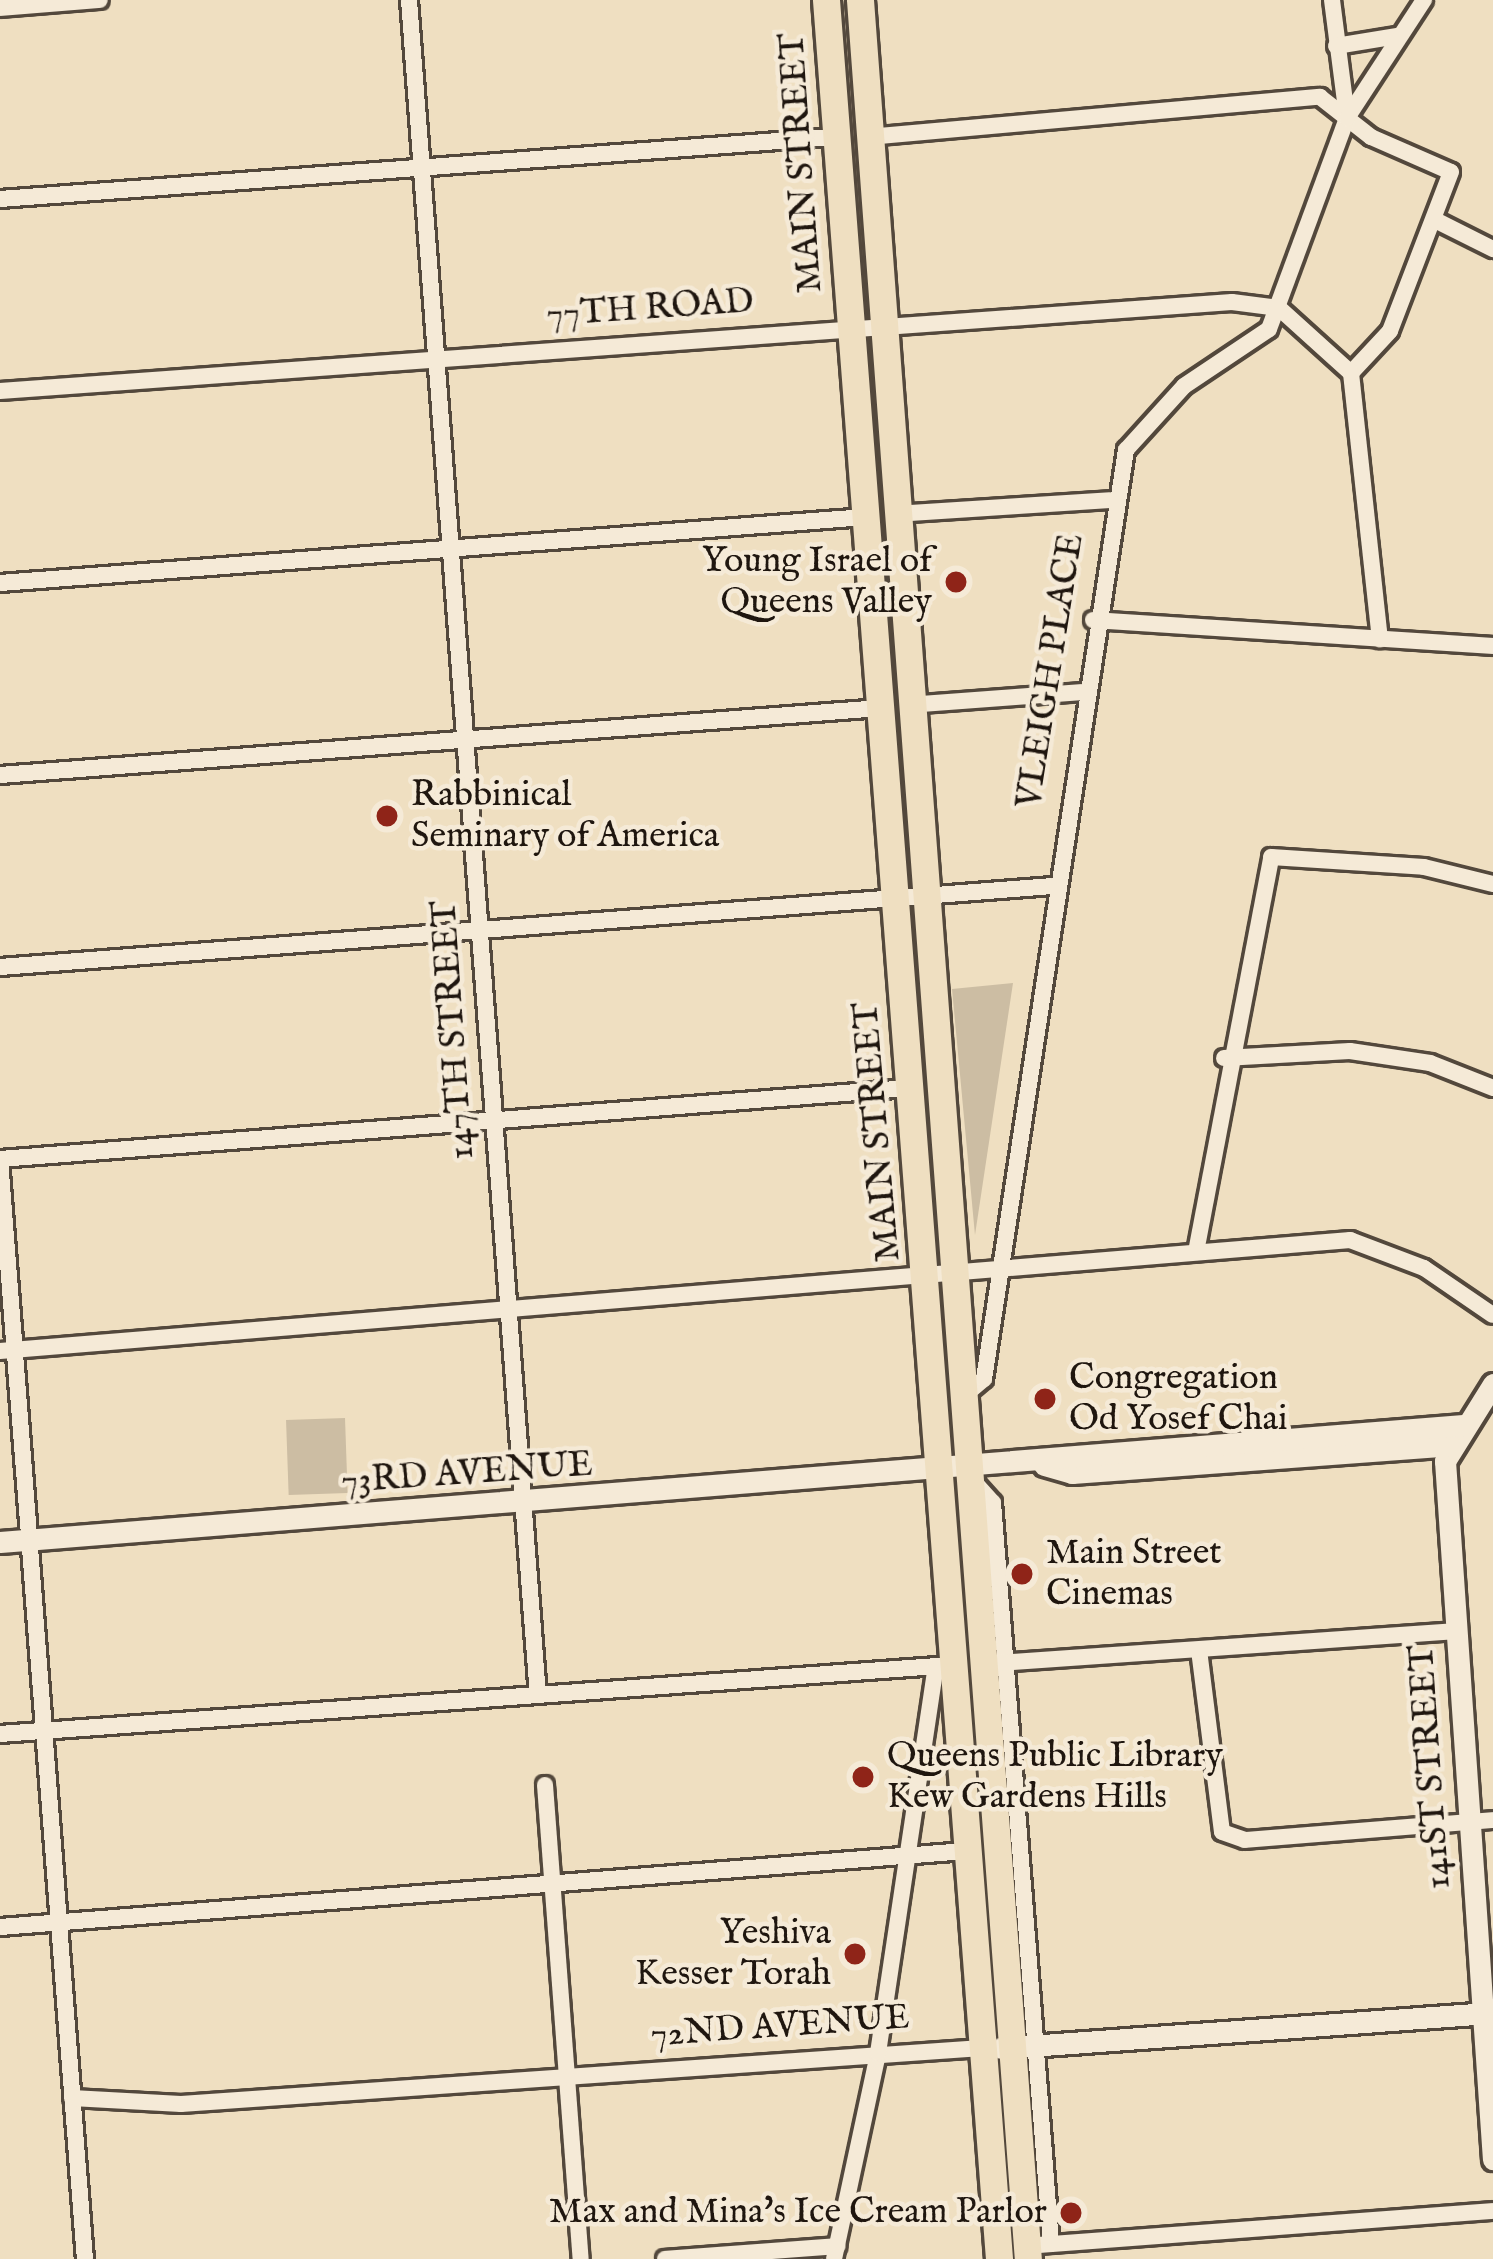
<!DOCTYPE html>
<html>
<head>
<meta charset="utf-8">
<style>
  body { margin:0 }
  #map { position:relative; width:1493px; height:2259px; overflow:hidden; background:#efdfc1; font-family:"IM FELL English",serif }
  div>[style] { position:absolute }
  .green>* { inset:0; background:#ccbda3; transform-origin:0 0 }
  .roads { filter:drop-shadow(3px 0 #53483c) drop-shadow(-3px 0 #53483c) drop-shadow(0 3px #53483c) drop-shadow(0 -3px #53483c) }
  .minor>* { height:16px; margin:-8px; padding:0 8px; transform-origin:8px; border-radius:8px; background:#f5ead7 }
  .tertiary>* { height:21px; margin:-10.5px; padding:0 10.5px; transform-origin:10.5px; border-radius:10.5px; background:#f5ead7 }
  .primary>* { height:27px; margin:-13.5px; padding:0 13.5px; transform-origin:13.5px; border-radius:13.5px; background:#efdfc1 }
  .dots>* { width:33px; height:33px; translate:-50% -50%; box-sizing:border-box; border:6px solid #f5ead7; border-radius:50% }
  span { translate:-50% -50%; white-space:nowrap; text-align:center; line-height:1.15; -webkit-text-stroke:9px #f5ead7; paint-order:stroke }
  .street-label { font-size:36px; color:#1f160f }
  .poi-label { font-size:36px; color:#1f160f }
  .right { translate:-100% -50%; text-align:right }
  .left { translate:0 -50%; text-align:left }
</style>
</head>
<body>
<div id="map">
  <div class="green">
    <i style="clip-path:polygon(1013px 983px,975px 1235px,952px 989px)"></i>
    <i style="left:345px;top:1418px;width:75px;height:59px;rotate:88deg"></i>
  </div>
  <div class="roads">
    <div class="minor">
      <i style="left:409px;top:0;width:1700px;rotate:85.65deg"></i>
      <i style="left:1332px;top:0;width:118px;rotate:82.7deg"></i>
      <i style="left:0;top:8px;width:100px;rotate:-4.6deg"></i>
      <i style="left:1336px;top:46px;width:62px;rotate:-9.3deg"></i>
      <i style="left:868px;top:137px;width:454px;rotate:-5.1deg"></i>
      <i style="left:1320px;top:97px;width:65px;rotate:38.1deg"></i>
      <i style="left:1371px;top:137px;width:87px;rotate:23.6deg"></i>
      <i style="left:1451px;top:172px;width:170px;rotate:111deg"></i>
      <i style="left:1390px;top:331px;width:57px;rotate:132.9deg"></i>
      <i style="left:0;top:199px;width:835px;rotate:-4.26deg"></i>
      <i style="left:1435px;top:220px;width:65px;rotate:26.6deg"></i>
      <i style="left:1351px;top:373px;width:268px;rotate:83.8deg"></i>
      <i style="left:0;top:391px;width:1235px;rotate:-4.13deg"></i>
      <i style="left:1232px;top:302px;width:47px;rotate:7.3deg"></i>
      <i style="left:1279px;top:308px;width:97px;rotate:42.1deg"></i>
      <i style="left:895px;top:514px;width:215px;rotate:-3.7deg"></i>
      <i style="left:0;top:583px;width:868px;rotate:-4.36deg"></i>
      <i style="left:1093px;top:620px;width:401px;rotate:3.7deg"></i>
      <i style="left:909px;top:705px;width:173px;rotate:-4.3deg"></i>
      <i style="left:0;top:775px;width:884px;rotate:-4.35deg"></i>
      <i style="left:0;top:967px;width:1055px;rotate:-4.4deg"></i>
      <i style="left:1224px;top:1058px;width:126px;rotate:-3.2deg"></i>
      <i style="left:1350px;top:1051px;width:81px;rotate:8.5deg"></i>
      <i style="left:1430px;top:1063px;width:68px;rotate:21.6deg"></i>
      <i style="left:0;top:1159px;width:912px;rotate:-4.47deg"></i>
      <i style="left:0;top:1160px;width:1102px;rotate:85.58deg"></i>
      <i style="left:1196px;top:1252px;width:402px;rotate:-79.2deg"></i>
      <i style="left:1271px;top:857px;width:153px;rotate:3.7deg"></i>
      <i style="left:1424px;top:867px;width:71px;rotate:13.8deg"></i>
      <i style="left:0;top:1351px;width:1355px;rotate:-4.7deg"></i>
      <i style="left:1350px;top:1240px;width:79px;rotate:20.7deg"></i>
      <i style="left:1424px;top:1268px;width:83px;rotate:34.3deg"></i>
      <i style="left:960px;top:1399px;width:31px;rotate:-40deg"></i>
      <i style="left:984px;top:1379px;width:940px;rotate:-81.31deg"></i>
      <i style="left:1126px;top:450px;width:86px;rotate:-47.8deg"></i>
      <i style="left:1184px;top:386px;width:102px;rotate:-33.8deg"></i>
      <i style="left:1269px;top:329px;width:225px;rotate:-69.7deg"></i>
      <i style="left:1347px;top:118px;width:141px;rotate:-56.9deg"></i>
      <i style="left:969px;top:1476px;width:36px;rotate:48deg"></i>
      <i style="left:993px;top:1503px;width:743px;rotate:85.52deg"></i>
      <i style="left:1199px;top:1650px;width:183px;rotate:82.8deg"></i>
      <i style="left:1222px;top:1832px;width:24px;rotate:19deg"></i>
      <i style="left:1245px;top:1840px;width:249px;rotate:-4.6deg"></i>
      <i style="left:999px;top:1663px;width:455px;rotate:-4deg"></i>
      <i style="left:0;top:1734px;width:953px;rotate:-4.15deg"></i>
      <i style="left:545px;top:1785px;width:475px;rotate:85.7deg"></i>
      <i style="left:0;top:1927px;width:968px;rotate:-4.5deg"></i>
      <i style="left:72px;top:2098px;width:109px;rotate:3.2deg"></i>
      <i style="left:181px;top:2104px;width:803px;rotate:-4deg"></i>
      <i style="left:1040px;top:2245px;width:454px;rotate:-4.3deg"></i>
      <i style="left:665px;top:2259px;width:173px;rotate:-4.3deg"></i>
      <i style="left:834px;top:2259px;width:211px;rotate:-77.9deg"></i>
      <i style="left:878px;top:2053px;width:391px;rotate:-81.5deg"></i>
    </div>
    <div class="tertiary">
      <i style="left:1493px;top:1384px;width:91px;rotate:121.9deg"></i>
      <i style="left:1445px;top:1461px;width:700px;rotate:86.07deg"></i>
      <i style="left:1044px;top:1465px;width:29px;rotate:16deg"></i>
      <i style="left:1072px;top:1473px;width:379px;rotate:-4.2deg"></i>
      <i style="left:0;top:1542px;width:1468px;rotate:-4.57deg"></i>
      <i style="left:1001px;top:2048px;width:493px;rotate:-4.1deg"></i>
    </div>
    <div class="primary">
      <i style="left:826px;top:0;width:2266px;rotate:85.62deg"></i>
      <i style="left:860px;top:0;width:2265px;rotate:85.75deg"></i>
    </div>
  </div>
  <div class="dots">
    <i style="left:956px;top:582px;background:#8f2418"></i>
    <i style="left:387px;top:816px;background:#8f2418"></i>
    <i style="left:1045px;top:1399px;background:#8f2418"></i>
    <i style="left:1022px;top:1574px;background:#8f2418"></i>
    <i style="left:863px;top:1777px;background:#8f2418"></i>
    <i style="left:855px;top:1954px;background:#8f2418"></i>
    <i style="left:1071px;top:2213px;background:#8f2418"></i>
  </div>
  <div class="street-label">
    <span style="left:802px;top:163px;rotate:-94deg">MAIN STREET</span>
    <span style="left:650px;top:309px;rotate:-4deg">77TH ROAD</span>
    <span style="left:1051px;top:671px;rotate:-81deg">VLEIGH PLACE</span>
    <span style="left:454px;top:1030px;rotate:-94deg">147TH STREET</span>
    <span style="left:878px;top:1132px;rotate:-95deg">MAIN STREET</span>
    <span style="left:467px;top:1474px;rotate:-4deg">73RD AVENUE</span>
    <span style="left:1431px;top:1767px;rotate:-94deg">141ST STREET</span>
    <span style="left:780px;top:2027px;rotate:-4deg">72ND AVENUE</span>
  </div>
  <div class="poi-label">
    <span class="right" style="left:932px;top:582px">Young Israel of<br>Queens Valley</span>
    <span class="left" style="left:411px;top:816px">Rabbinical<br>Seminary of America</span>
    <span class="left" style="left:1069px;top:1399px">Congregation<br>Od Yosef Chai</span>
    <span class="left" style="left:1046px;top:1574px">Main Street<br>Cinemas</span>
    <span class="left" style="left:887px;top:1777px">Queens Public Library<br>Kew Gardens Hills</span>
    <span class="right" style="left:831px;top:1954px">Yeshiva<br>Kesser Torah</span>
    <span class="right" style="left:1047px;top:2213px">Max and Mina's Ice Cream Parlor</span>
  </div>
</div>
</body>
</html>
